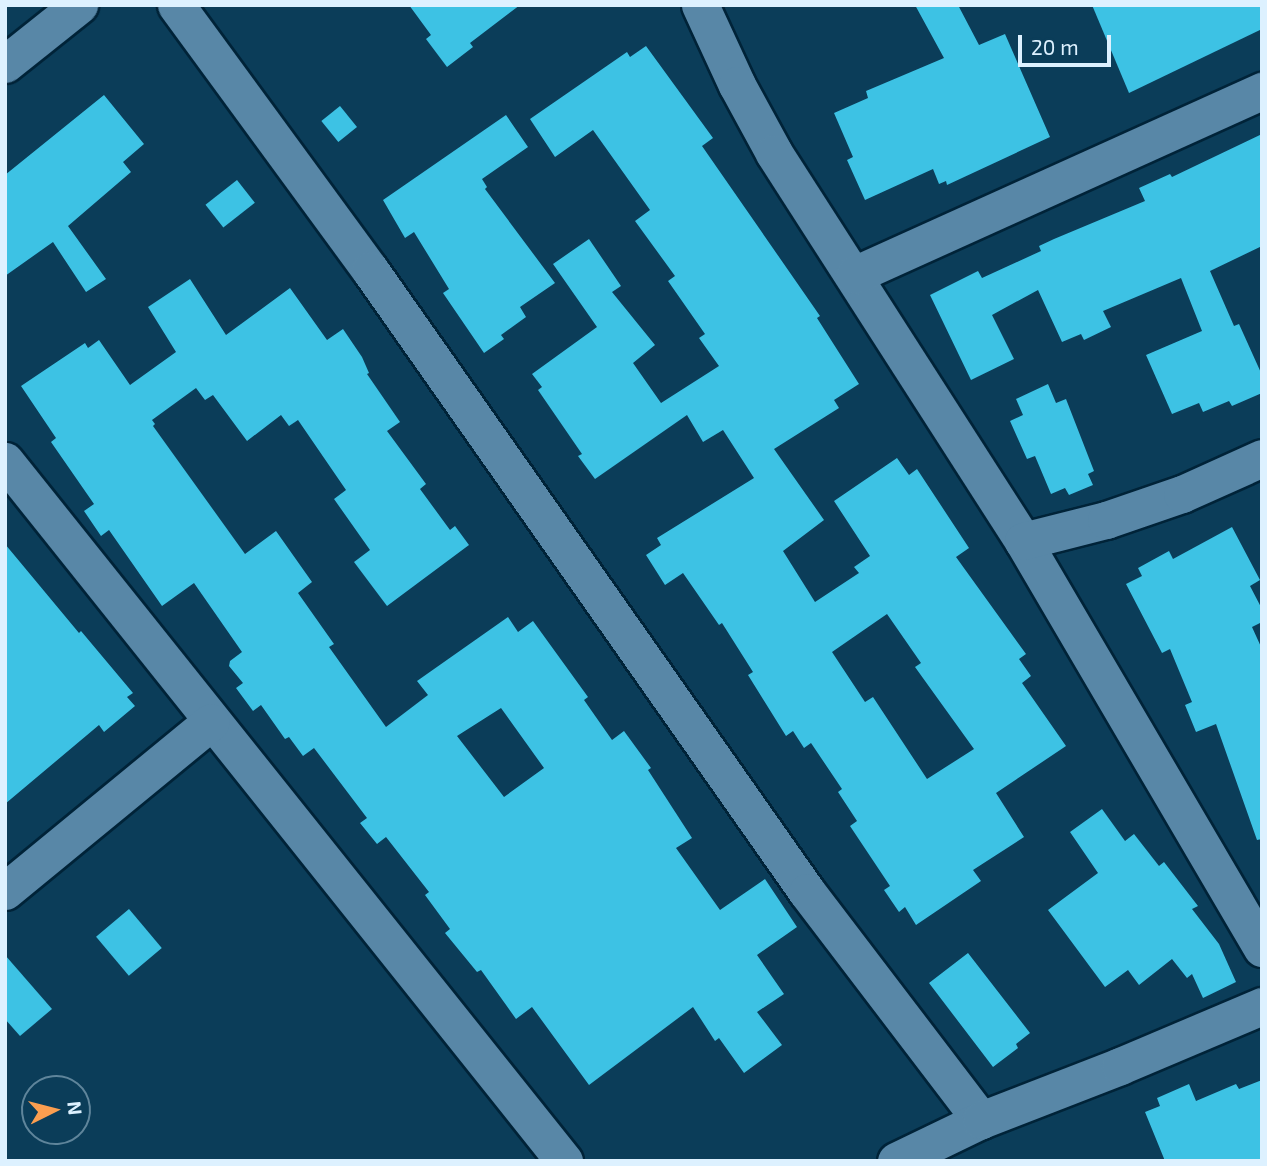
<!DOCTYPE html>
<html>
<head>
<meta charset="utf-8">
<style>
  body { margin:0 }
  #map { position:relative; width:1267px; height:1166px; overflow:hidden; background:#0b3d59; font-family:"Exo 2",sans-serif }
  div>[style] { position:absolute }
  .building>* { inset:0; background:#3dc2e4; transform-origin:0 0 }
  .roads { filter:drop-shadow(2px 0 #002338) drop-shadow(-2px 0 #002338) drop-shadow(0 2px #002338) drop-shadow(0 -2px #002338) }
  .minor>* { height:37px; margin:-18.5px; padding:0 18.5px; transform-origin:18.5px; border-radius:18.5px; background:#5887a7 }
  span { translate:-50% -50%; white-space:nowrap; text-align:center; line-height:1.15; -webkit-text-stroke:7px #0b3d59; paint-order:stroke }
  .frame { position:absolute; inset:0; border:7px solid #ddf1ff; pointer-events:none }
  .north { position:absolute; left:21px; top:1075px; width:70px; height:70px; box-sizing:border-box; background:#0b3d59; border:2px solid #5f859b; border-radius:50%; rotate:84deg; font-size:19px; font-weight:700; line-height:28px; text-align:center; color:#ddf1ff }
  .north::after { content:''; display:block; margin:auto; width:24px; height:32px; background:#fb9e50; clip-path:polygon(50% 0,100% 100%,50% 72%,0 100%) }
  .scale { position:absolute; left:1018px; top:35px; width:93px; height:32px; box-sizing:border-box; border:4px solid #ddf1ff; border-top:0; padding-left:9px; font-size:21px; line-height:24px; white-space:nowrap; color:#ddf1ff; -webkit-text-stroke:5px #0b3d59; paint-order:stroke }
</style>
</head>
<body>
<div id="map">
  <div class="building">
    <i style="clip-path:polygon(409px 5px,520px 5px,470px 43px,473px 47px,447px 67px,426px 39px,431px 35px)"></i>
    <i style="clip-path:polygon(915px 5px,958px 5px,979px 45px,1005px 34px,1050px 137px,947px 185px,946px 181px,939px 184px,933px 169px,865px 200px,847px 160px,853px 157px,834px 113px,868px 98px,866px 91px,944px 58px)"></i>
    <i style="clip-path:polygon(1092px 5px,1262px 5px,1262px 29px,1129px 93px)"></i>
    <i style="clip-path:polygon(evenodd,646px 46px,713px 138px,702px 146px,820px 316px,817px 318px,859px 384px,834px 400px,839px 408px,774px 449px,824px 520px,783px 551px,815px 602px,859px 573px,854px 567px,870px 556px,834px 501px,897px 458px,909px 475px,917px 469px,969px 548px,956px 557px,1026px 654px,1019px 659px,1031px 676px,1022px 683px,1066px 746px,996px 793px,1024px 837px,973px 870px,981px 881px,916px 925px,905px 907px,899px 912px,884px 890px,890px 886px,850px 826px,857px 821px,838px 792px,842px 789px,811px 743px,804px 748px,793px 731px,786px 736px,748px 675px,753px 672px,722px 623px,719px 625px,683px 573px,665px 585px,646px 555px,661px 545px,657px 538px,754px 478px,723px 430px,703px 442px,687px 415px,595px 479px,578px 456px,582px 454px,538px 390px,542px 387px,532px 374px,597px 327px,553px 264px,589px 239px,621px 286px,612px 292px,655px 345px,633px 363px,661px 403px,719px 366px,699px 338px,705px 334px,668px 281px,675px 276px,635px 221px,650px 210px,593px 130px,555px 157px,530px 119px,627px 52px,630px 57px,646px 46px,887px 614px,921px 663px,915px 667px,974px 749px,927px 779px,873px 697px,865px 702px,832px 652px,887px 614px)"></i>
    <i style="clip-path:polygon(104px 95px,144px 144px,123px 162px,131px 172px,68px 226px,106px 279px,86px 292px,53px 242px,5px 276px,5px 175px)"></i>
    <i style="left:340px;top:106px;width:27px;height:24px;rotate:51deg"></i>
    <i style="clip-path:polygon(506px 115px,528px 147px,482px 179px,487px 187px,485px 189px,555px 283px,520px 307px,526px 317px,501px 335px,504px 339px,484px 353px,443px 293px,449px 289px,414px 232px,405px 238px,383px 200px)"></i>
    <i style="clip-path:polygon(1262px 134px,1262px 246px,1210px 271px,1234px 326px,1239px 324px,1262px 375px,1262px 393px,1232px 406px,1229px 401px,1203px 412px,1199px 403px,1172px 414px,1146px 355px,1202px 331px,1181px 278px,1103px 311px,1111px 327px,1084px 340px,1081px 334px,1062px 342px,1038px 290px,992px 315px,1014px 359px,971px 380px,930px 295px,978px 271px,982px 278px,1041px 251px,1039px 246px,1054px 239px,1145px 201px,1139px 188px,1170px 174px,1172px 177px)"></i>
    <i style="left:237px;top:180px;width:29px;height:40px;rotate:52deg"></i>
    <i style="clip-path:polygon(evenodd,190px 279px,226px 335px,290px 288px,327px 340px,343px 329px,362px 357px,369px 373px,367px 374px,400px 422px,387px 431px,426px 484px,420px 489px,450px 530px,455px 526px,469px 545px,387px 606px,354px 562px,370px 550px,334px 499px,346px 490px,298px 420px,289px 426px,281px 415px,247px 441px,213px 395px,205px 400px,196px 388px,152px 420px,155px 424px,153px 426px,245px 554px,276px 531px,312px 582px,298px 593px,334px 644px,329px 647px,386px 727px,428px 695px,417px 681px,508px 617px,518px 632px,533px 621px,588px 697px,584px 700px,612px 740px,624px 731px,651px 768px,648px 770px,692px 838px,676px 848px,720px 910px,765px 879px,797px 927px,757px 955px,784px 994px,757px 1012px,782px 1045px,744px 1073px,719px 1038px,715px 1041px,693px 1007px,589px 1085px,532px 1007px,516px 1019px,481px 970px,477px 972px,445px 933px,450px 929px,425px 895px,429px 892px,386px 837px,377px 844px,360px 823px,367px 818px,314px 748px,303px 756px,289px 737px,285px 739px,261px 705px,253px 711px,236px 688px,243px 683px,229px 666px,230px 661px,242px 652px,194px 583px,162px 606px,109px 530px,101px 536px,84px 511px,94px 504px,51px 442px,56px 438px,21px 386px,85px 343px,88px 348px,99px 340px,130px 385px,176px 352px,148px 307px,190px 279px,501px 708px,544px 768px,504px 797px,457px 736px,501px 708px)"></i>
    <i style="clip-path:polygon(1048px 384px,1056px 403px,1066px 399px,1094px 471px,1088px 474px,1093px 485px,1069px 495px,1065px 488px,1051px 494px,1035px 456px,1027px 459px,1010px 421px,1023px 415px,1016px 399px)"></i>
    <i style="clip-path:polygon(1232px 527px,1260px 580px,1250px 586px,1262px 609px,1262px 622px,1252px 627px,1262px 649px,1262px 839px,1257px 840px,1216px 724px,1196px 732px,1185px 705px,1192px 702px,1170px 649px,1162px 653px,1126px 584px,1142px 576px,1138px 568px,1169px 551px,1173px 559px)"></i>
    <i style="clip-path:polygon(5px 544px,79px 633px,81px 631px,133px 693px,127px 697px,135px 706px,104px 732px,99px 725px,5px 804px)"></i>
    <i style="clip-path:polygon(1102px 809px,1125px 841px,1134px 834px,1159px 866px,1164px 862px,1198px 906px,1192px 909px,1219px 944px,1236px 982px,1203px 998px,1192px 974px,1187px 978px,1172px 959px,1139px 985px,1128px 970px,1105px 987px,1048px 910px,1098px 873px,1070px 832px)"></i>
    <i style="left:129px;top:909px;width:51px;height:43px;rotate:50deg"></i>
    <i style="clip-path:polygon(968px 953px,1030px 1033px,1016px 1044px,1018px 1048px,993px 1067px,929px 983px)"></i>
    <i style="clip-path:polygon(5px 955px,52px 1009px,20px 1036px,5px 1019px)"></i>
    <i style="clip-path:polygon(1262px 1080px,1262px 1161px,1165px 1161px,1145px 1112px,1160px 1106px,1157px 1098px,1189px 1084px,1196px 1101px,1236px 1084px,1239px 1089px)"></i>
  </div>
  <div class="roads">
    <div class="minor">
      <i style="left:176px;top:5px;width:328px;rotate:53.8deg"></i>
      <i style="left:370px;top:270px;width:760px;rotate:54.91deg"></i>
      <i style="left:807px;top:892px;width:287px;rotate:52.7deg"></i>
      <i style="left:700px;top:5px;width:88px;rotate:65.2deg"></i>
      <i style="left:737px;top:85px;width:77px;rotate:61.4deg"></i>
      <i style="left:774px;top:153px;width:461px;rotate:57.3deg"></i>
      <i style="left:1023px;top:541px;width:472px;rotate:59.6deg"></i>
      <i style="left:5px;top:64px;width:95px;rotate:-38.6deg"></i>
      <i style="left:854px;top:275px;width:448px;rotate:-24.3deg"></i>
      <i style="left:5px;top:461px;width:896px;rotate:51.39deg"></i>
      <i style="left:1023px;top:541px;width:86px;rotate:-14.2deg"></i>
      <i style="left:1106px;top:520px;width:80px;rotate:-18.9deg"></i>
      <i style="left:1182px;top:494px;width:88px;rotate:-24.2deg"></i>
      <i style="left:5px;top:891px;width:266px;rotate:-39.4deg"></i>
      <i style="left:896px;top:1161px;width:94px;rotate:-25.8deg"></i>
      <i style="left:981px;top:1120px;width:149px;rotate:-21.2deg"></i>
      <i style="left:1120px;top:1066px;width:154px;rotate:-22.9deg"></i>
    </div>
  </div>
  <div class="frame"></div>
  <div class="north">N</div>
  <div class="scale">20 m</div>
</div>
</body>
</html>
